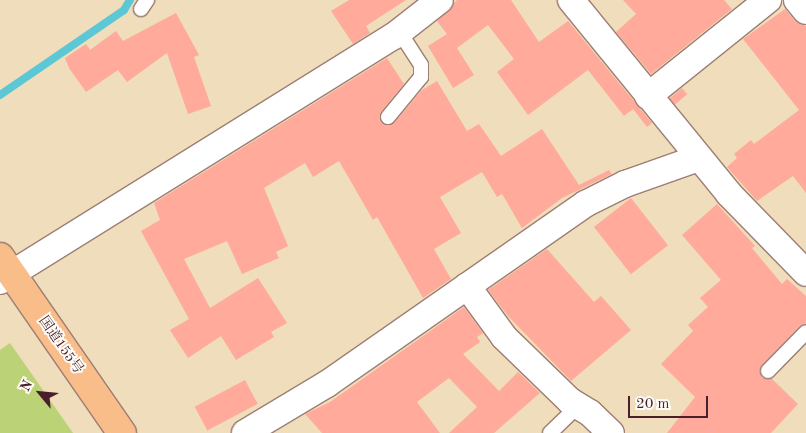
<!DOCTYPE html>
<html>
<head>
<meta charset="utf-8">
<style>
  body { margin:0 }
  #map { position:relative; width:806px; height:433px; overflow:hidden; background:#f0ddbc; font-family:"Old Standard TT","Noto Serif JP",serif }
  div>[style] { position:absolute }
  .green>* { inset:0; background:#bbd276 }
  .stream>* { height:8px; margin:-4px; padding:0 4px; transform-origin:4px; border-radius:4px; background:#5dc8d5 }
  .building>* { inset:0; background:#ffaa9a; transform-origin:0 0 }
  .roads { filter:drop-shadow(1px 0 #9d7e74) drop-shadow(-1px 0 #9d7e74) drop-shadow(0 1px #9d7e74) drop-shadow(0 -1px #9d7e74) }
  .lane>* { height:14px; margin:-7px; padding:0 7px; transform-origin:7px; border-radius:7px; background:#fff }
  .street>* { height:26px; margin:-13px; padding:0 13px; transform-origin:13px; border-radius:13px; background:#fff }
  .highway>* { height:28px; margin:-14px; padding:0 14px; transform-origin:14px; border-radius:14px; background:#f8bd89 }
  span { translate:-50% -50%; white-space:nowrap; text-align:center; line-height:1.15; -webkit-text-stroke:4px #fdfcf7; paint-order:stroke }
  .street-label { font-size:14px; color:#4a1f2b }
  .north { position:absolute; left:15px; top:368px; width:50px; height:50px; -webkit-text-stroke:4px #fdfcf7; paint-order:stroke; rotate:298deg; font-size:14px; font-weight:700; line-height:20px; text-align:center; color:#4a1f2b }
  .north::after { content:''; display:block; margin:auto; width:18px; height:22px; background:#4a1f2b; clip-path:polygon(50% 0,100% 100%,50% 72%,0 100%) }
  .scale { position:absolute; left:628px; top:396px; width:80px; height:22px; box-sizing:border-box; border:2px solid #4a1f2b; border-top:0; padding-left:6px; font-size:15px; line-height:18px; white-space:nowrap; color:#4a1f2b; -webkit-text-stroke:4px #fdfcf7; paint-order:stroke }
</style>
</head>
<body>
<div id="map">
  <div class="green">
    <i style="clip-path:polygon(10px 343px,73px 433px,0 433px,0 350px)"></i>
  </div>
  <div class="stream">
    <i style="left:0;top:95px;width:150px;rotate:-34.4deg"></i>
    <i style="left:124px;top:10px;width:12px;rotate:-59deg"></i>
  </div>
  <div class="building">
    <i style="clip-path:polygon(349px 0,406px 0,366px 26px,370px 33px,353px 44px,331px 11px)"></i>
    <i style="clip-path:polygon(457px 0,511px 0,539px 42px,568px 21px,652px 123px,647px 127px,633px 109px,624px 116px,588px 70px,528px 115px,497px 72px,514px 59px,488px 25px,457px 48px,474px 75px,453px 88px,428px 46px,447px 34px,437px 21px)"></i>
    <i style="clip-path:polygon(623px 0,724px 0,732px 9px,651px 74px,616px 32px,636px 14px)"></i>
    <i style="clip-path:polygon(785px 9px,795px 21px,806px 26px,806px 193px,793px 176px,757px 201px,727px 167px,737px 158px,734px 154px,751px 140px,754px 144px,799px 110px,743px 39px)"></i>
    <i style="clip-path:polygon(176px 13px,199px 55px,194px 57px,211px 106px,188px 114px,167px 53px,127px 82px,118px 70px,86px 92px,69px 68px,65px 58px,86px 44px,90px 50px,116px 31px,123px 41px)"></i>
    <i style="clip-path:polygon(387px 58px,404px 84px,381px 112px,383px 124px,394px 123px,422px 90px,437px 81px,467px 131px,479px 124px,501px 156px,542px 129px,579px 185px,609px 170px,612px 174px,562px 198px,522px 228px,502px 194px,497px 197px,482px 172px,440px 197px,461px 233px,434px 249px,451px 279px,423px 298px,377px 217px,373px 220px,339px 161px,313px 177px,305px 163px,264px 188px,288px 246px,276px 252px,279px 258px,242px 274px,227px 241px,184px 259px,210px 308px,258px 278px,287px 323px,271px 332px,274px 337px,236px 360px,221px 336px,188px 358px,170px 330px,189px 319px,141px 231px,160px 220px,154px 203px)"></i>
    <i style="left:682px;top:88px;width:8px;height:16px;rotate:50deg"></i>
    <i style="left:631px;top:198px;width:60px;height:47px;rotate:52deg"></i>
    <i style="clip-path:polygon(717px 204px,755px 246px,752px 248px,782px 284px,787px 279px,806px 296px,806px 323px,800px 326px,760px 368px,762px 378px,772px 379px,798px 404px,771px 433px,667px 433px,695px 397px,661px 364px,693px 331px,688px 325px,708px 307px,700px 298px,721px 280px,682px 235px)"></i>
    <i style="clip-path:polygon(547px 249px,594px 302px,601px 296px,631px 330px,571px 381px,508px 316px,488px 290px)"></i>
    <i style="clip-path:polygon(464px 307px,483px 333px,477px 337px,480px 342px,463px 354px,499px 391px,518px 372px,540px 393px,494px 433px,449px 433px,477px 407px,449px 378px,417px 402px,440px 433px,322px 433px,305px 414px,330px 402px)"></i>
    <i style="left:245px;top:380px;width:27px;height:57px;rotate:62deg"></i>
  </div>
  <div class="roads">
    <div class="lane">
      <i style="left:141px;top:9px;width:11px;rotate:-56deg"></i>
      <i style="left:388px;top:117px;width:52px;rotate:-50.5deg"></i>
      <i style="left:421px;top:77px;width:12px;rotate:-90deg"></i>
      <i style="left:421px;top:65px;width:40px;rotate:-122.9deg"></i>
      <i style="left:768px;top:371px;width:54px;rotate:-45.7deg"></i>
      <i style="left:550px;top:433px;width:39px;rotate:-44deg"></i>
    </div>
    <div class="street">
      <i style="left:571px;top:0;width:250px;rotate:50.8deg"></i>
      <i style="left:729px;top:194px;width:110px;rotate:45.7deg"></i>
      <i style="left:797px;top:0;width:14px;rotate:51deg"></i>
      <i style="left:648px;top:96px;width:154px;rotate:-38.7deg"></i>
      <i style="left:0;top:281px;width:464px;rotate:-31.9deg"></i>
      <i style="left:394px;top:36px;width:58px;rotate:-38deg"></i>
      <i style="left:467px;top:286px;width:63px;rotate:54deg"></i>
      <i style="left:504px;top:337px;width:92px;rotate:44.1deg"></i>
      <i style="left:570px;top:401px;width:23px;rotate:31deg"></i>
      <i style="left:590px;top:413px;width:29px;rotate:44deg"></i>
      <i style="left:245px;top:433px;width:96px;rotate:-30.9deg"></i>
      <i style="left:327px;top:384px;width:315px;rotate:-34.9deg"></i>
      <i style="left:585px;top:204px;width:45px;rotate:-26.6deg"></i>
      <i style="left:625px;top:184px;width:78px;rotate:-19.4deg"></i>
    </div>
    <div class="highway">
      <i style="left:0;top:257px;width:214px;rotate:55.3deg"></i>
    </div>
  </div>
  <div class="street-label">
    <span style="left:61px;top:345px;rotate:55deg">国道155号</span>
  </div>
  <div class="north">N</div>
  <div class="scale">20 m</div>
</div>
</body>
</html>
